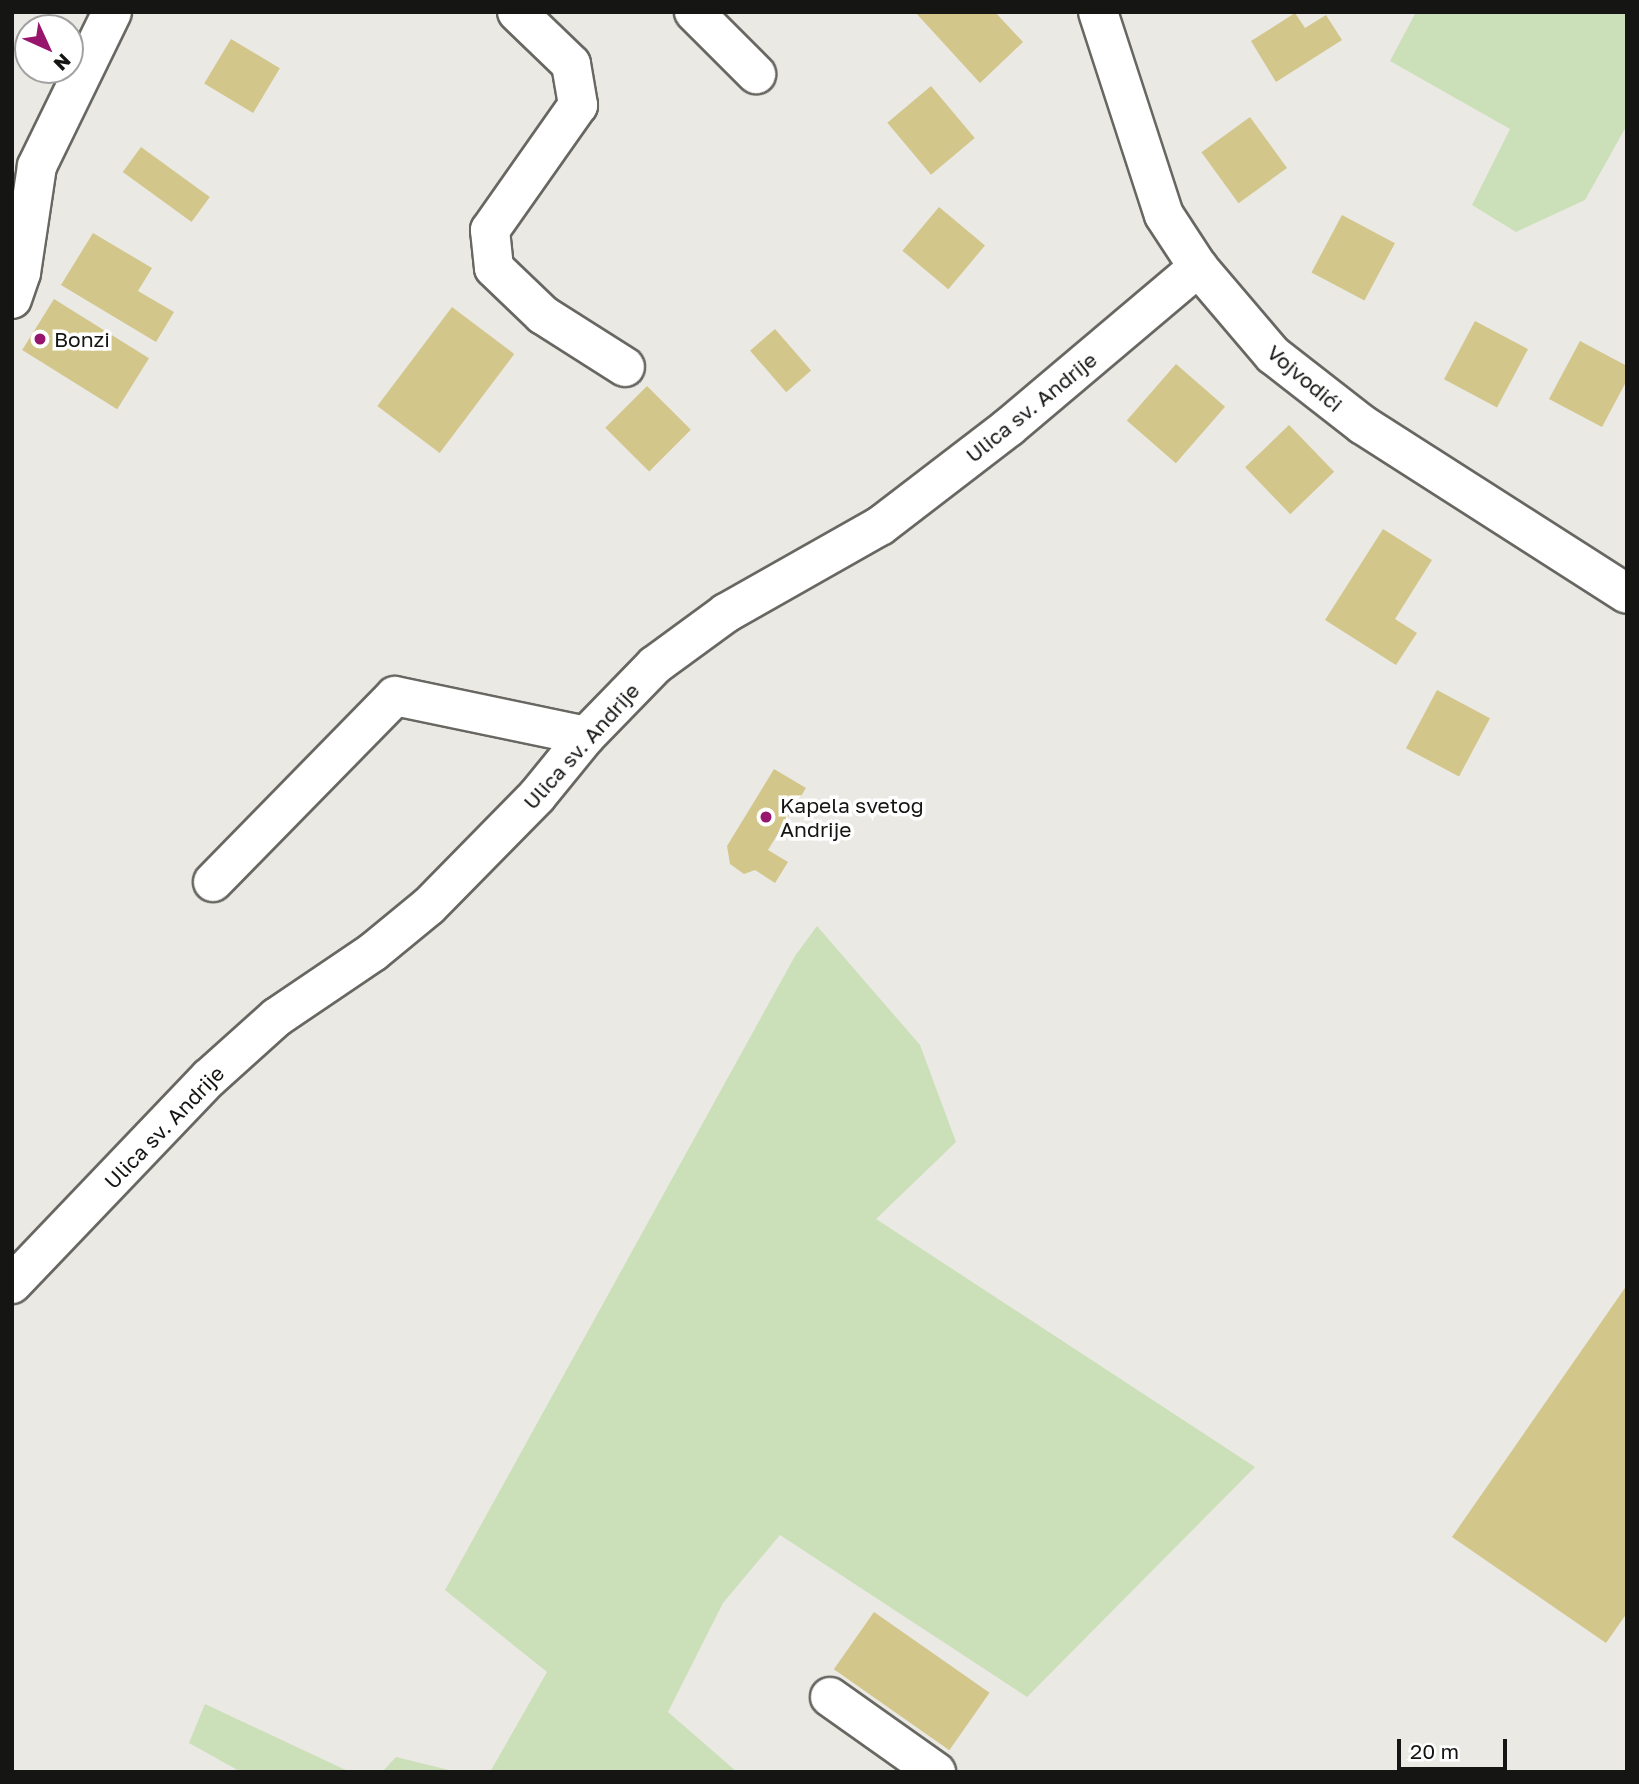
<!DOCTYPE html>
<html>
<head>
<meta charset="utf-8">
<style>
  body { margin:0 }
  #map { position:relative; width:1639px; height:1784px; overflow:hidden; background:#eae9e4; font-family:"Golos Text",sans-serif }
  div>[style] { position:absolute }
  .green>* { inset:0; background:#cbe0b9 }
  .building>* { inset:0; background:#d3c68b; transform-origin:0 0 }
  .roads { filter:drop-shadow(2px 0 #686762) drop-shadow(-2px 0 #686762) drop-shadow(0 2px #686762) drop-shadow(0 -2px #686762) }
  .minor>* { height:38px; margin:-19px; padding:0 19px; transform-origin:19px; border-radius:19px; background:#fff }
  .dots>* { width:19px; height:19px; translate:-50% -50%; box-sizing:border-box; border:4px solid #fff; border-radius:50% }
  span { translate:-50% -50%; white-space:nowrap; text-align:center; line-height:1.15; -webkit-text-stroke:7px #fff; paint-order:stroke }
  .poi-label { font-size:21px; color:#151513 }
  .left { translate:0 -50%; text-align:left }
  .street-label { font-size:21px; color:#151513 }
  .frame { position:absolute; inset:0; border:14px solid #151513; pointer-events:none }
  .north { position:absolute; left:14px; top:14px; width:70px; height:70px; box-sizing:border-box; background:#fff; border:2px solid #a1a1a1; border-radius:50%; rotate:135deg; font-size:19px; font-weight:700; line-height:28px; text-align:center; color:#151513 }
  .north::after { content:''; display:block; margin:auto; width:24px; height:32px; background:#97156c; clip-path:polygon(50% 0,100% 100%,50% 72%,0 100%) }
  .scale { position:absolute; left:1397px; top:1739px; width:110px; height:32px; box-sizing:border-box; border:4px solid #151513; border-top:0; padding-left:9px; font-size:21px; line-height:24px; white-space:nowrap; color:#151513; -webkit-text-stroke:5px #fff; paint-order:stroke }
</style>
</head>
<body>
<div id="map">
  <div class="green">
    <i style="clip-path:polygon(1416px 12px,1627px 12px,1627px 125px,1585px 200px,1516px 232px,1472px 205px,1510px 129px,1390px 61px)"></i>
    <i style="clip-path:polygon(817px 926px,920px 1045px,956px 1142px,876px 1219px,1255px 1467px,1027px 1697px,780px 1535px,723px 1603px,668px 1712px,737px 1772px,490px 1772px,547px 1672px,445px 1590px,795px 956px)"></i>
    <i style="clip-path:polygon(205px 1704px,350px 1772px,241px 1772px,189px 1743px)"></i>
    <i style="clip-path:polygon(396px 1757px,457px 1772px,382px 1772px)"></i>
  </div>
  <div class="building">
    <i style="clip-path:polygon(915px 12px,995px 12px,1023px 42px,980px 83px)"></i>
    <i style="clip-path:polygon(1295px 13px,1305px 28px,1326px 15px,1342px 40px,1276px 82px,1251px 41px)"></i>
    <i style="left:231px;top:39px;width:57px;height:52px;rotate:31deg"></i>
    <i style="left:931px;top:86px;width:68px;height:57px;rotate:50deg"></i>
    <i style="left:1250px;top:117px;width:63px;height:60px;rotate:54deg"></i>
    <i style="left:141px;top:147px;width:85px;height:31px;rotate:36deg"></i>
    <i style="left:939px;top:207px;width:60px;height:57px;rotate:40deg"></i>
    <i style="left:1342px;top:215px;width:60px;height:65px;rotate:28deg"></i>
    <i style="clip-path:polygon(93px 233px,152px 268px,138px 291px,174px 312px,156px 342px,61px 285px)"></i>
    <i style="left:54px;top:299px;width:112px;height:60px;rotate:32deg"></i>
    <i style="left:452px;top:307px;width:78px;height:124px;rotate:37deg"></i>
    <i style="left:1475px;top:321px;width:60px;height:66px;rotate:28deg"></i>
    <i style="left:775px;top:329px;width:55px;height:33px;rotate:49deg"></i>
    <i style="clip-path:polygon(1580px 341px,1627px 366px,1627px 380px,1602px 427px,1549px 399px)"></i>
    <i style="left:1176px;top:364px;width:65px;height:75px;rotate:41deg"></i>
    <i style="left:647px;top:386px;width:62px;height:59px;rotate:45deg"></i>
    <i style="left:1289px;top:425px;width:65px;height:61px;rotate:46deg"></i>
    <i style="clip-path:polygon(1383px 529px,1432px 560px,1395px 619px,1417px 633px,1396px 665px,1325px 620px)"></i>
    <i style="left:1437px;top:690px;width:60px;height:66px;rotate:28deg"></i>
    <i style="clip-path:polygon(774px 769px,806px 788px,768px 850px,788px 862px,775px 883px,755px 870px,744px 874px,730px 864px,727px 846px)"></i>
    <i style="clip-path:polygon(1627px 1285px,1627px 1613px,1606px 1643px,1452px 1537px)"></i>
    <i style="left:874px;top:1612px;width:141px;height:70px;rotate:35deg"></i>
  </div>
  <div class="roads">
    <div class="minor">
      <i style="left:517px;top:12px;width:75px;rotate:43.9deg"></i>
      <i style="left:571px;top:64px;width:42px;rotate:80.3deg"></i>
      <i style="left:578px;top:105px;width:153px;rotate:125.1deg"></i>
      <i style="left:490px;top:230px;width:38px;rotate:84deg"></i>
      <i style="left:494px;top:268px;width:68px;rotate:43.8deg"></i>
      <i style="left:543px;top:315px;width:97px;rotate:32.4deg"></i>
      <i style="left:694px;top:12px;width:88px;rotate:45deg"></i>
      <i style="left:1098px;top:12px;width:213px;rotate:72deg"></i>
      <i style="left:1164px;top:215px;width:62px;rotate:56.8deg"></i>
      <i style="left:1198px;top:267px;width:116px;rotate:49.6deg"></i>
      <i style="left:1273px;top:355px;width:114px;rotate:37.9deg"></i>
      <i style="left:1363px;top:425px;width:313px;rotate:32.6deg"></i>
      <i style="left:12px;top:299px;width:28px;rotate:-71deg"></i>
      <i style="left:21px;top:273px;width:108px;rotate:-81.5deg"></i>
      <i style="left:37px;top:166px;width:171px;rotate:-64deg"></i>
      <i style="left:213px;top:882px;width:260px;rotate:-45.6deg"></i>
      <i style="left:395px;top:696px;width:195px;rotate:11.8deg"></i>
      <i style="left:12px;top:1284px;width:285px;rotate:-46.3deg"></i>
      <i style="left:209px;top:1078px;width:91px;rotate:-41.9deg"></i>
      <i style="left:277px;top:1017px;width:116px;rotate:-34.1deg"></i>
      <i style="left:373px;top:952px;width:72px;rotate:-39.4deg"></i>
      <i style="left:429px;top:906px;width:154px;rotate:-45.5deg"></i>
      <i style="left:537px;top:796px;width:77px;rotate:-50.8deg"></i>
      <i style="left:586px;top:736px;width:99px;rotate:-45.8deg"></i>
      <i style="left:655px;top:665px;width:88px;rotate:-36.2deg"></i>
      <i style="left:726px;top:613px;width:177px;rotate:-29.5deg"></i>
      <i style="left:880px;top:526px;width:163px;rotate:-37.5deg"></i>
      <i style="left:1009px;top:427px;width:248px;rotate:-40.2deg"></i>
      <i style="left:830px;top:1697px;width:130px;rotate:35.3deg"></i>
    </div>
  </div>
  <div class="dots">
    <i style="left:40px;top:339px;background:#97156c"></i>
    <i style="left:766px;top:817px;background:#97156c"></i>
  </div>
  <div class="poi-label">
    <span class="left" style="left:54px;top:339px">Bonzi</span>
    <span class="left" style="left:780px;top:817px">Kapela svetog<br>Andrije</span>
  </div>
  <div class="street-label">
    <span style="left:1305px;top:378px;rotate:40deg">Vojvodići</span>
    <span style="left:1031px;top:407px;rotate:-39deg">Ulica sv. Andrije</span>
    <span style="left:581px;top:746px;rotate:-48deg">Ulica sv. Andrije</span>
    <span style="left:164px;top:1127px;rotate:-46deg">Ulica sv. Andrije</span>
  </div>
  <div class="frame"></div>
  <div class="north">N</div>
  <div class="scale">20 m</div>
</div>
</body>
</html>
